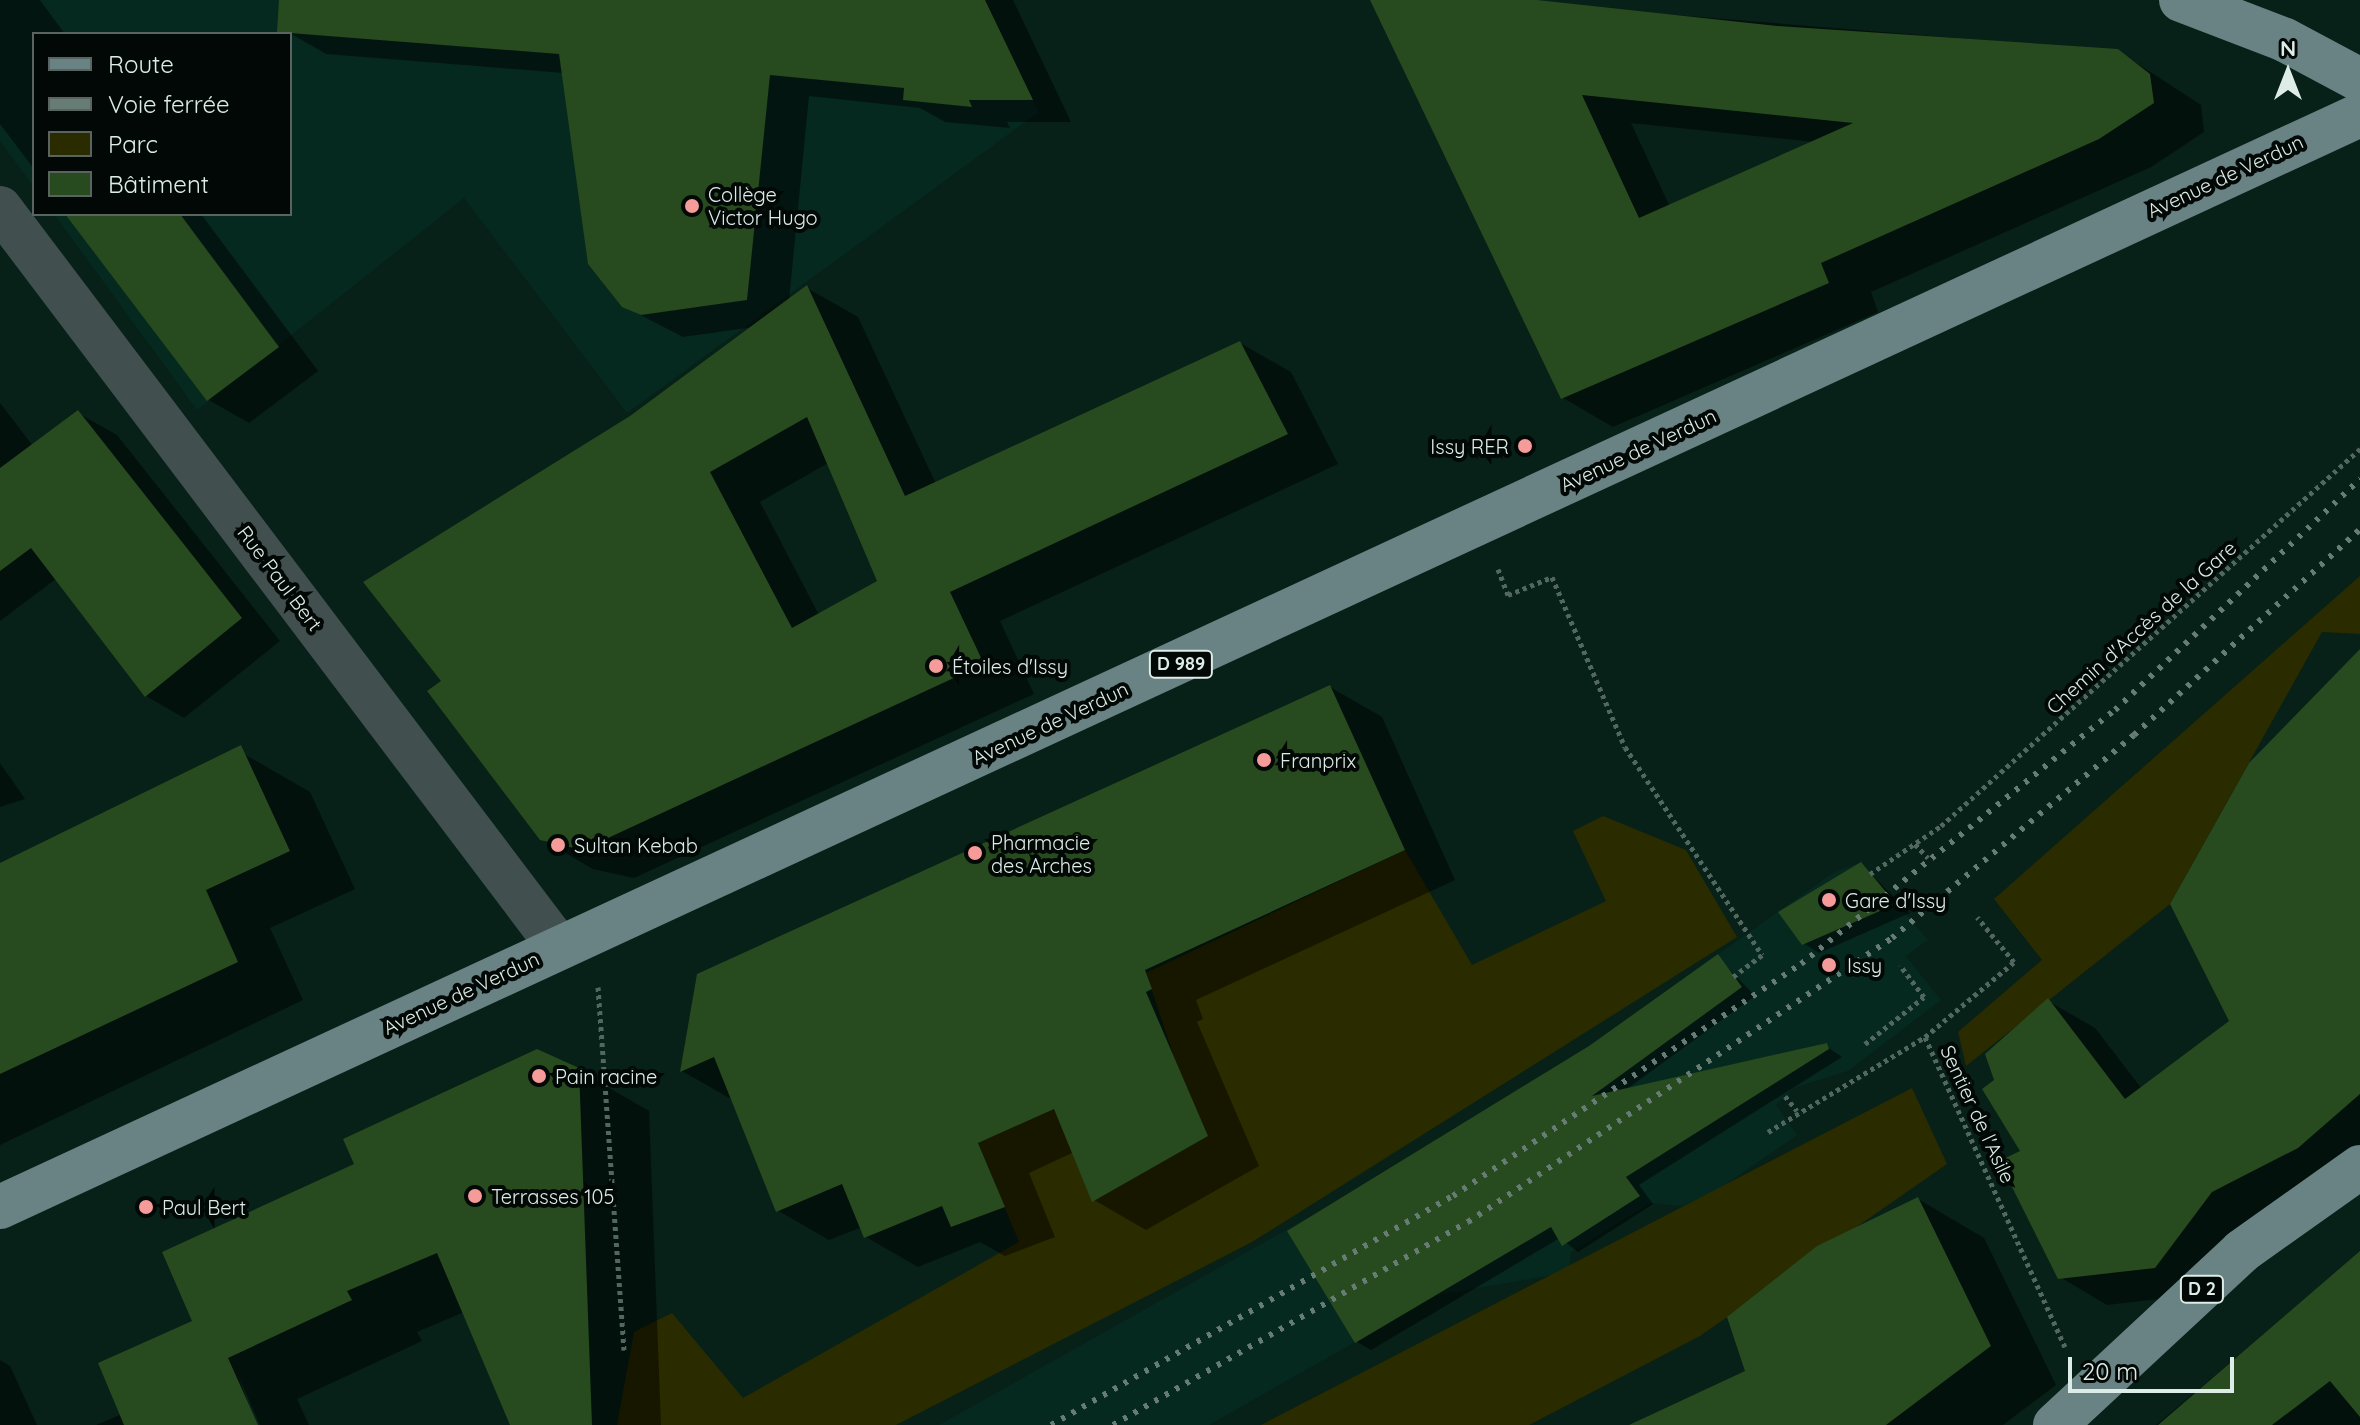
<!DOCTYPE html>
<html>
<head>
<meta charset="utf-8">
<style>
  body { margin:0 }
  #map { position:relative; width:2360px; height:1425px; overflow:hidden; background:#072018; font-family:Quicksand,sans-serif }
  div>[style] { position:absolute }
  .built>* { inset:0; background:#06291f }
  .green>* { inset:0; background:#2b2b00 }
  .shadow>* { inset:0; background:#0007 }
  .building>* { inset:0; background:#274a1e }
  .path>* { height:5px; margin-top:-2.5px; transform-origin:0; background:repeating-linear-gradient(90deg,#516760 0 4px,transparent 0 8px) }
  .minor>* { height:44px; margin:-22px; padding:0 22px; transform-origin:22px; border-radius:22px; background:#424f4f }
  .major>* { height:44px; margin:-22px; padding:0 22px; transform-origin:22px; border-radius:22px; background:#698384 }
  .rail>* { height:6px; margin-top:-3px; transform-origin:0; background:repeating-linear-gradient(90deg,#677c75 0 4px,transparent 0 12px) }
  .dots>* { width:22px; height:22px; translate:-50% -50%; box-sizing:border-box; border:4px solid #010805; border-radius:50% }
  span { translate:-50% -50%; white-space:nowrap; text-align:center; line-height:1.15; -webkit-text-stroke:8px #010805; paint-order:stroke }
  .shield-label span { padding:2px 6px; background:#010805; border:2px solid; border-radius:6px; -webkit-text-stroke-width:0 }
  .shield-label { font-size:18px; color:#ddece6; font-weight:700 }
  .street-label { font-size:20px; color:#ddece6 }
  .poi-label { font-size:20px; color:#ddece6 }
  .left { translate:0 -50%; text-align:left }
  .right { translate:-100% -50%; text-align:right }
  .legend { position:absolute; left:32px; top:32px; width:260px; height:184px; box-sizing:border-box; background:#010805; border:2px solid #59635f; margin:0; padding:10px 14px; list-style:none; font-size:24px; color:#ddece6 }
  .legend li { display:flex; align-items:center; gap:16px; height:40px }
  .legend b { width:40px; border:2px solid #59635f }
  .north { position:absolute; left:2248px; top:32px; width:80px; height:80px; -webkit-text-stroke:6px #010805; paint-order:stroke; rotate:0deg; font-size:22px; font-weight:700; line-height:32px; text-align:center; color:#ddece6 }
  .north::after { content:''; display:block; margin:auto; width:28px; height:36px; background:#ddece6; clip-path:polygon(50% 0,100% 100%,50% 72%,0 100%) }
  .scale { position:absolute; left:2068px; top:1357px; width:166px; height:36px; box-sizing:border-box; border:4px solid #ddece6; border-top:0; padding-left:10px; font-size:24px; line-height:28px; white-space:nowrap; color:#ddece6; -webkit-text-stroke:6px #010805; paint-order:stroke }
</style>
</head>
<body>
<div id="map">
  <div class="built">
    <i style="clip-path:polygon(0 0,985px 0,1039px 112px,627px 413px,464px 198px,197px 410px,54px 214px,290px 214px,290px 34px,34px 34px,34px 187px,0 141px)"></i>
    <i style="clip-path:polygon(1861px 862px,1928px 940px,1906px 956px,1941px 1000px,1848px 1071px,1793px 1088px,1776px 1105px,1797px 1135px,1716px 1191px,1682px 1206px,1650px 1203px,1571px 1252px,1569px 1272px,1438px 1295px,1209px 1425px,939px 1425px,1395px 1169px,1589px 1046px,1833px 873px)"></i>
  </div>
  <div class="green">
    <i style="clip-path:polygon(2360px 576px,2360px 634px,2322px 632px,2170px 904px,1966px 1066px,1958px 1032px,2042px 960px,1994px 899px)"></i>
    <i style="clip-path:polygon(1603px 816px,1686px 850px,1737px 937px,1252px 1242px,896px 1425px,617px 1425px,634px 1332px,672px 1313px,743px 1398px,1019px 1242px,943px 1058px,1173px 1054px,1146px 973px,1405px 850px,1472px 965px,1606px 901px,1573px 831px)"></i>
    <i style="clip-path:polygon(1912px 1088px,1947px 1164px,1700px 1336px,1529px 1425px,1261px 1425px)"></i>
  </div>
  <div class="shadow">
    <i style="clip-path:polygon(0 0,40px 0,65px 34px,34px 34px,34px 169px,0 124px)"></i>
    <i style="clip-path:polygon(evenodd,289px 0,1013px 0,1071px 122px,1007px 122px,1010px 128px,945px 122px,920px 108px,809px 96px,789px 301px,807px 288px,858px 317px,936px 484px,1240px 343px,1291px 372px,1338px 464px,1000px 621px,1034px 694px,634px 878px,593px 869px,541px 839px,444px 682px,631px 418px,754px 327px,683px 337px,623px 306px,563px 73px,326px 54px,286px 31px,289px 0,828px 463px,879px 581px,819px 615px,760px 502px,828px 463px)"></i>
    <i style="clip-path:polygon(evenodd,1372px 0,1490px 0,2118px 51px,2201px 105px,2204px 132px,2151px 167px,1871px 292px,1878px 312px,1613px 427px,1563px 398px,1372px 0,1631px 123px,1815px 142px,1670px 207px,1631px 123px)"></i>
    <i style="clip-path:polygon(68px 214px,201px 214px,318px 371px,249px 423px,209px 400px)"></i>
    <i style="clip-path:polygon(0 403px,33px 446px,78px 413px,117px 435px,280px 641px,184px 718px,146px 696px,57px 578px,0 621px)"></i>
    <i style="clip-path:polygon(2360px 667px,2360px 1161px,2202px 1294px,2107px 1305px,2060px 1277px,1997px 1081px,2048px 1001px,2095px 1028px,2142px 1089px,2231px 1022px)"></i>
    <i style="clip-path:polygon(1330px 687px,1382px 717px,1455px 880px,1196px 1000px,1203px 1019px,1197px 1022px,1259px 1166px,1146px 1230px,1094px 1200px,1074px 1152px,1029px 1173px,1055px 1237px,1005px 1256px,980px 1242px,918px 1267px,866px 1237px,862px 1227px,829px 1240px,777px 1210px,733px 1100px,682px 1071px)"></i>
    <i style="clip-path:polygon(244px 754px,310px 792px,355px 889px,270px 928px,303px 1000px,0 1145px,0 866px)"></i>
    <i style="clip-path:polygon(0 763px,25px 799px,0 807px)"></i>
    <i style="clip-path:polygon(1861px 864px,1910px 913px,1819px 953px,1803px 943px,1781px 912px)"></i>
    <i style="clip-path:polygon(1718px 957px,1755px 996px,1624px 1091px,1826px 1046px,1842px 1057px,1639px 1185px,1653px 1204px,1578px 1252px,1560px 1238px,1371px 1350px,1357px 1342px,1590px 1048px)"></i>
    <i style="clip-path:polygon(578px 1070px,649px 1111px,661px 1425px,512px 1425px,464px 1312px,417px 1332px,422px 1341px,297px 1399px,309px 1425px,260px 1425px,237px 1373px,256px 1425px,96px 1425px,122px 1414px,195px 1322px)"></i>
    <i style="clip-path:polygon(1918px 1199px,1984px 1238px,2056px 1385px,2003px 1425px,1633px 1425px,1747px 1372px)"></i>
    <i style="clip-path:polygon(2360px 1254px,2360px 1425px,2156px 1425px)"></i>
    <i style="clip-path:polygon(0 1360px,10px 1366px,37px 1425px,0 1425px)"></i>
  </div>
  <div class="building">
    <i style="clip-path:polygon(279px 0,985px 0,1033px 100px,969px 100px,972px 107px,903px 100px,904px 88px,770px 75px,747px 300px,641px 315px,622px 307px,588px 264px,559px 54px,277px 32px)"></i>
    <i style="clip-path:polygon(evenodd,1370px 0,1537px 0,1777px 26px,2118px 49px,2150px 74px,2154px 103px,2099px 139px,1821px 263px,1829px 283px,1561px 399px,1370px 0,1582px 95px,1853px 123px,1639px 218px,1582px 95px)"></i>
    <i style="clip-path:polygon(65px 214px,180px 214px,279px 347px,207px 401px)"></i>
    <i style="clip-path:polygon(evenodd,807px 285px,905px 496px,1240px 341px,1288px 434px,950px 592px,984px 664px,582px 850px,540px 840px,427px 691px,441px 681px,363px 582px,630px 416px,807px 285px,807px 417px,877px 581px,792px 628px,710px 472px,807px 417px)"></i>
    <i style="clip-path:polygon(78px 410px,242px 618px,145px 697px,31px 548px,0 571px,0 468px)"></i>
    <i style="clip-path:polygon(2360px 649px,2360px 1094px,2298px 1148px,2212px 1192px,2155px 1268px,2058px 1279px,1999px 1161px,2020px 1151px,1982px 1089px,1994px 1080px,1985px 1054px,2048px 998px,2125px 1099px,2229px 1021px,2170px 904px,2249px 763px)"></i>
    <i style="clip-path:polygon(1330px 685px,1405px 850px,1145px 970px,1152px 989px,1146px 992px,1208px 1136px,1092px 1202px,1054px 1109px,978px 1143px,1005px 1207px,951px 1227px,942px 1206px,864px 1238px,842px 1184px,776px 1212px,714px 1057px,680px 1072px,697px 974px)"></i>
    <i style="clip-path:polygon(241px 745px,290px 851px,206px 890px,238px 962px,0 1074px,0 863px)"></i>
    <i style="clip-path:polygon(1861px 862px,1896px 904px,1802px 945px,1778px 912px)"></i>
    <i style="clip-path:polygon(1718px 954px,1742px 987px,1592px 1096px,1827px 1043px,1829px 1049px,1626px 1177px,1640px 1196px,1562px 1246px,1551px 1227px,1355px 1343px,1287px 1231px,1589px 1046px)"></i>
    <i style="clip-path:polygon(537px 1049px,579px 1068px,592px 1425px,510px 1425px,437px 1253px,347px 1291px,352px 1300px,228px 1358px,258px 1425px,124px 1425px,98px 1363px,192px 1321px,162px 1252px,354px 1164px,343px 1139px)"></i>
    <i style="clip-path:polygon(1918px 1197px,1991px 1346px,1886px 1425px,1629px 1425px,1745px 1371px,1727px 1317px,1817px 1246px)"></i>
    <i style="clip-path:polygon(2360px 1251px,2360px 1417px,2330px 1381px,2272px 1425px,2158px 1425px)"></i>
  </div>
  <div class="path">
    <i style="left:1498px;top:569px;width:28px;rotate:69deg"></i>
    <i style="left:1508px;top:595px;width:48px;rotate:-22.2deg"></i>
    <i style="left:1552px;top:577px;width:185px;rotate:66.8deg"></i>
    <i style="left:1625px;top:747px;width:249px;rotate:56.6deg"></i>
    <i style="left:1762px;top:955px;width:39px;rotate:143deg"></i>
    <i style="left:1915px;top:844px;width:19px;rotate:47deg"></i>
    <i style="left:1870px;top:874px;width:86px;rotate:-34.1deg"></i>
    <i style="left:1941px;top:826px;width:564px;rotate:-41.98deg"></i>
    <i style="left:598px;top:987px;width:364px;rotate:85.9deg"></i>
    <i style="left:1925px;top:1037px;width:116px;rotate:-40.1deg"></i>
    <i style="left:2014px;top:962px;width:58px;rotate:-129.4deg"></i>
    <i style="left:1865px;top:1044px;width:75px;rotate:-38.5deg"></i>
    <i style="left:1924px;top:997px;width:40px;rotate:-127deg"></i>
    <i style="left:1785px;top:1096px;width:19px;rotate:51deg"></i>
    <i style="left:1768px;top:1132px;width:184px;rotate:-31.2deg"></i>
    <i style="left:1925px;top:1037px;width:340px;rotate:65.7deg"></i>
  </div>
  <div class="minor">
    <i style="left:0;top:208px;width:927px;rotate:52.9deg"></i>
  </div>
  <div class="major">
    <i style="left:2181px;top:0;width:111px;rotate:21deg"></i>
    <i style="left:2285px;top:40px;width:85px;rotate:28.1deg"></i>
    <i style="left:0;top:1207px;width:2600px;rotate:-24.83deg"></i>
    <i style="left:2055px;top:1425px;width:255px;rotate:-42.9deg"></i>
    <i style="left:2242px;top:1251px;width:145px;rotate:-35.4deg"></i>
  </div>
  <div class="rail">
    <i style="left:1051px;top:1425px;width:463px;rotate:-29.7deg"></i>
    <i style="left:1453px;top:1196px;width:418px;rotate:-33.7deg"></i>
    <i style="left:1801px;top:964px;width:404px;rotate:-39deg"></i>
    <i style="left:2115px;top:710px;width:337px;rotate:-43.3deg"></i>
    <i style="left:1113px;top:1425px;width:409px;rotate:-29.8deg"></i>
    <i style="left:1468px;top:1222px;width:510px;rotate:-33.81deg"></i>
    <i style="left:1892px;top:938px;width:316px;rotate:-40deg"></i>
    <i style="left:2134px;top:735px;width:306px;rotate:-42.3deg"></i>
  </div>
  <div class="dots">
    <i style="left:692px;top:206px;background:#f59b9a"></i>
    <i style="left:1525px;top:446px;background:#f59b9a"></i>
    <i style="left:936px;top:666px;background:#f59b9a"></i>
    <i style="left:1264px;top:760px;background:#f59b9a"></i>
    <i style="left:558px;top:845px;background:#f59b9a"></i>
    <i style="left:975px;top:853px;background:#f59b9a"></i>
    <i style="left:1829px;top:900px;background:#f59b9a"></i>
    <i style="left:1829px;top:965px;background:#f59b9a"></i>
    <i style="left:539px;top:1076px;background:#f59b9a"></i>
    <i style="left:475px;top:1196px;background:#f59b9a"></i>
    <i style="left:146px;top:1207px;background:#f59b9a"></i>
  </div>
  <div class="shield-label">
    <span style="left:1181px;top:664px">D 989</span>
    <span style="left:2202px;top:1289px">D 2</span>
  </div>
  <div class="street-label">
    <span style="left:2225px;top:176px;rotate:-25deg">Avenue de Verdun</span>
    <span style="left:1638px;top:450px;rotate:-25deg">Avenue de Verdun</span>
    <span style="left:280px;top:578px;rotate:53deg">Rue Paul Bert</span>
    <span style="left:2141px;top:627px;rotate:-42deg">Chemin d'Accès de la Gare</span>
    <span style="left:1050px;top:723px;rotate:-25deg">Avenue de Verdun</span>
    <span style="left:461px;top:993px;rotate:-25deg">Avenue de Verdun</span>
    <span style="left:1978px;top:1114px;rotate:65deg">Sentier de l'Asile</span>
  </div>
  <div class="poi-label">
    <span class="left" style="left:708px;top:206px">Collège<br>Victor Hugo</span>
    <span class="right" style="left:1509px;top:446px">Issy RER</span>
    <span class="left" style="left:952px;top:666px">Étoiles d'Issy</span>
    <span class="left" style="left:1280px;top:760px">Franprix</span>
    <span class="left" style="left:991px;top:854px">Pharmacie<br>des Arches</span>
    <span class="left" style="left:574px;top:845px">Sultan Kebab</span>
    <span class="left" style="left:1845px;top:900px">Gare d'Issy</span>
    <span class="left" style="left:1847px;top:965px">Issy</span>
    <span class="left" style="left:555px;top:1076px">Pain racine</span>
    <span class="left" style="left:491px;top:1196px">Terrasses 105</span>
    <span class="left" style="left:162px;top:1207px">Paul Bert</span>
  </div>
  <ul class="legend">
  <li><b style="height:10px;background:#698384"></b>Route</li>
  <li><b style="height:10px;background:#677c75"></b>Voie ferrée</li>
  <li><b style="height:22px;background:#2b2b00"></b>Parc</li>
  <li><b style="height:22px;background:#274a1e"></b>Bâtiment</li>
  </ul>
  <div class="north">N</div>
  <div class="scale">20 m</div>
</div>
</body>
</html>
